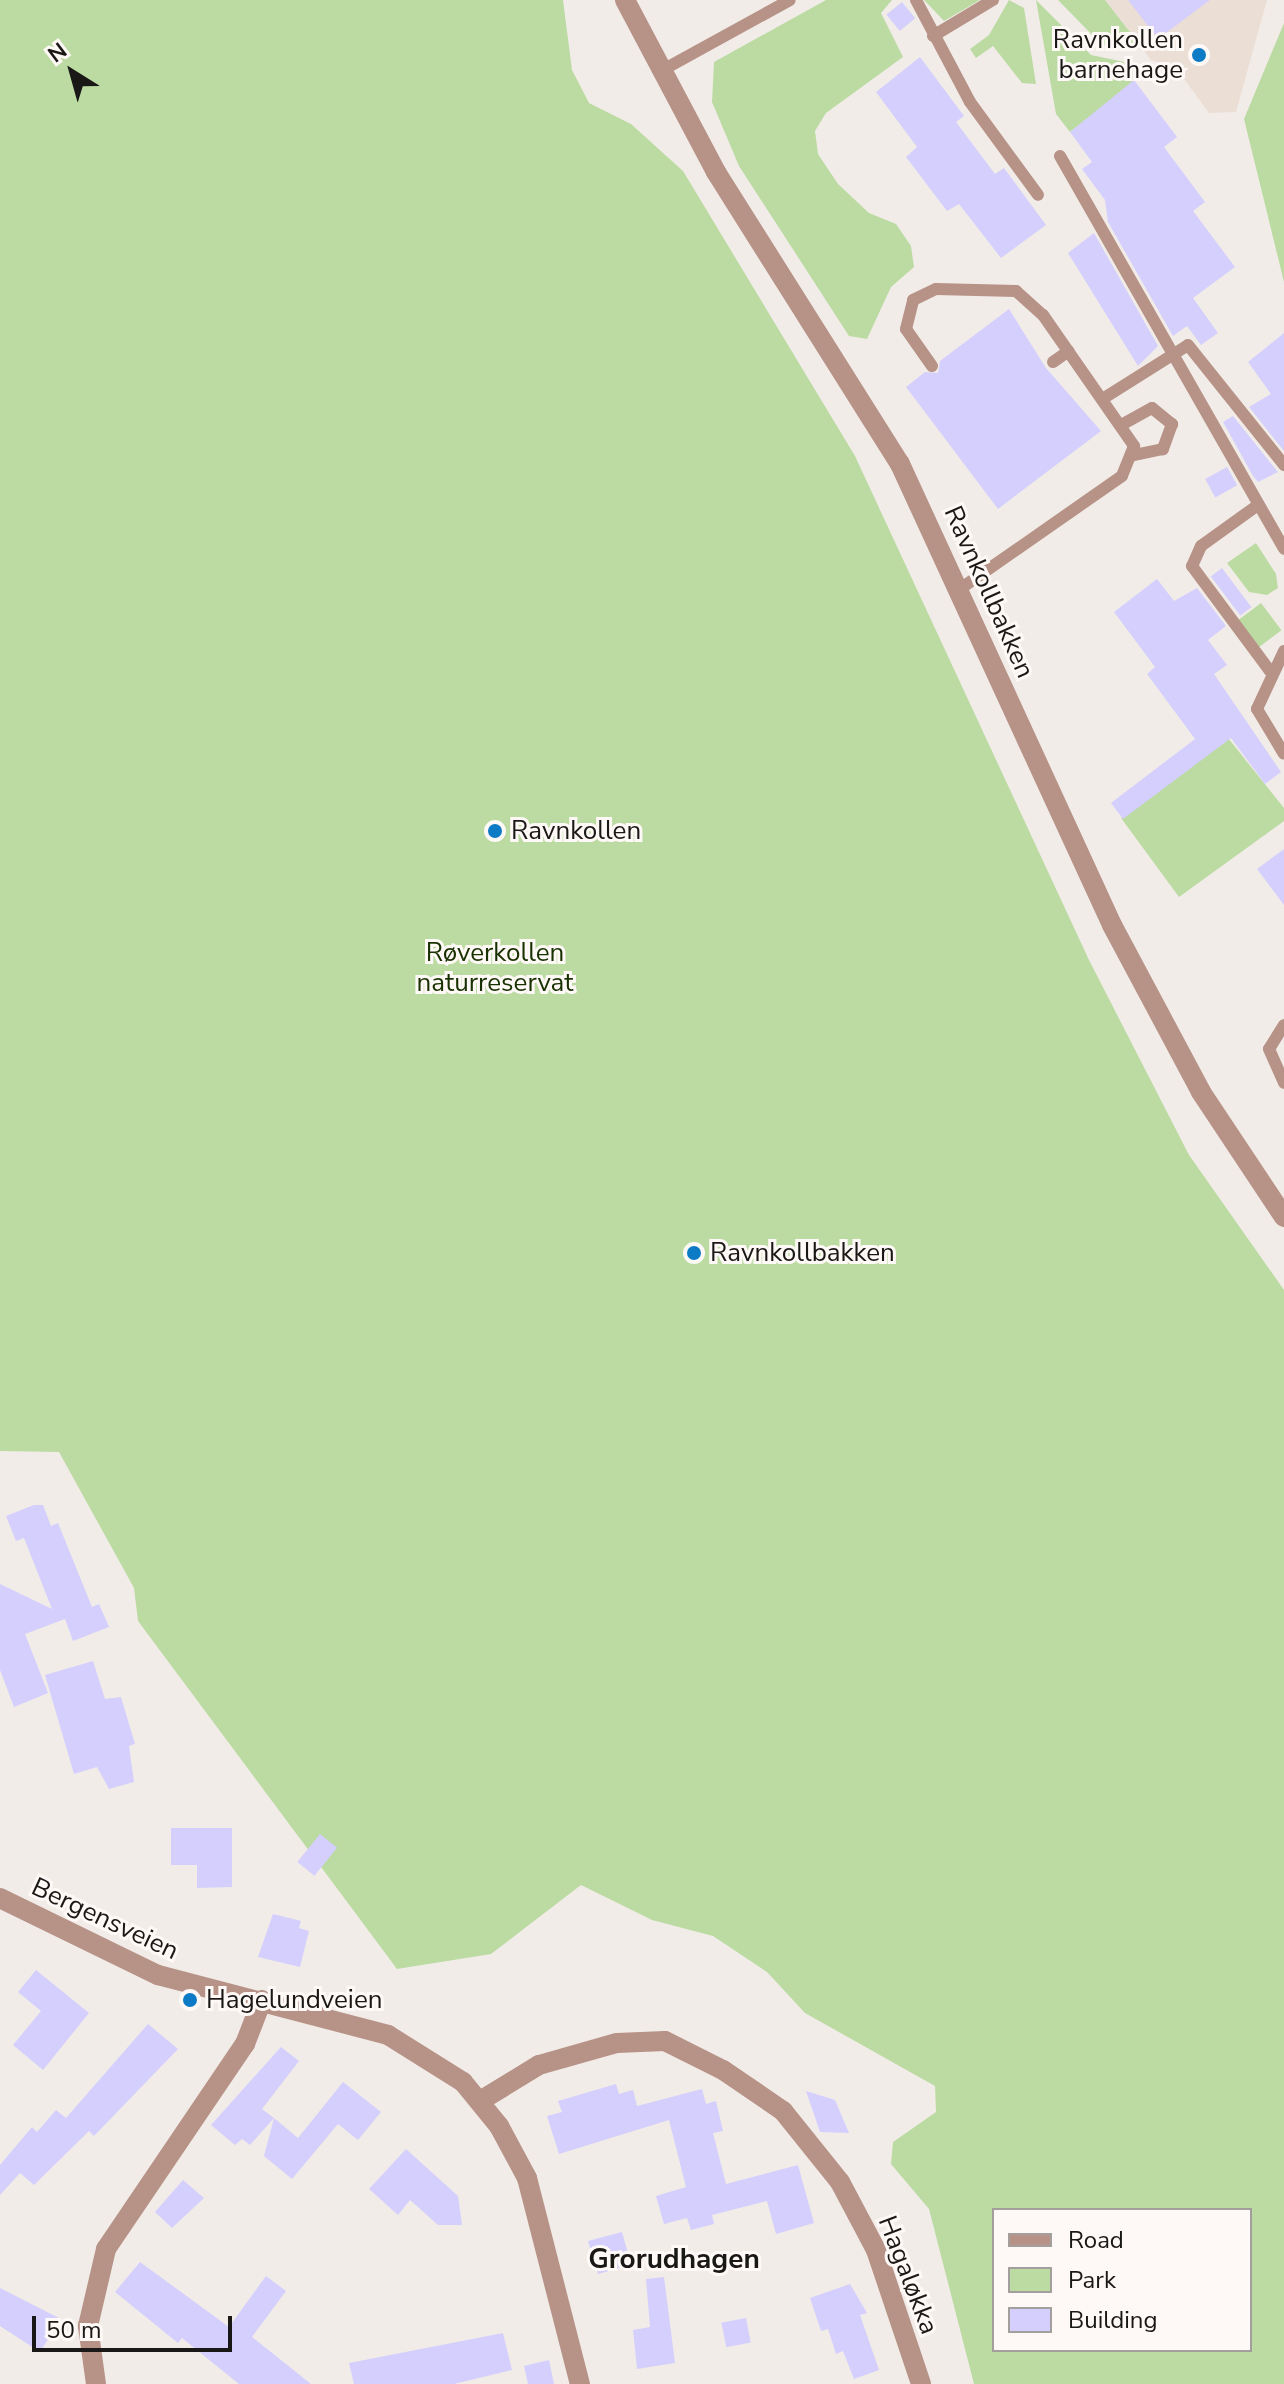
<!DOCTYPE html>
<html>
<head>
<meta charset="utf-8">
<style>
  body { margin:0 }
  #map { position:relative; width:1284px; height:2384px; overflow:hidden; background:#f2ece8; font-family:"Nunito Sans",sans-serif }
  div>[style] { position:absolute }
  .built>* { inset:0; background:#ebded5 }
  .green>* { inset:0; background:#bbdba3; transform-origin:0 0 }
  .building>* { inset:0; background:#d4cffd; transform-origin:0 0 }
  .service>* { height:12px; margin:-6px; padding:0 6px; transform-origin:6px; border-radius:6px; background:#b79287 }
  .minor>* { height:20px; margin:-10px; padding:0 10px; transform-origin:10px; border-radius:10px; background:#b79287 }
  .tertiary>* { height:20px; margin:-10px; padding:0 10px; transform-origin:10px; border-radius:10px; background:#b79287 }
  .dots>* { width:22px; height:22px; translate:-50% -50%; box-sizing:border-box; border:4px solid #fef9f6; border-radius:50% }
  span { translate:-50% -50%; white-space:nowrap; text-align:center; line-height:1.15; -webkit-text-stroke:6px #fef9f6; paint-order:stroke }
  .poi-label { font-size:26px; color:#1a1816 }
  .right { translate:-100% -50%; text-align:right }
  .left { translate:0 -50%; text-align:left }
  .street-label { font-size:26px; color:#1a1816 }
  .park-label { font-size:26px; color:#183100 }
  .neighbourhood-label { font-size:28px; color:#1a1816; font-weight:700 }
  .legend { position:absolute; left:992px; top:2208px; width:260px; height:144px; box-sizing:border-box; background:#fef9f6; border:2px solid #a39f9c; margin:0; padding:10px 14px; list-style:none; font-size:24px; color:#1a1816 }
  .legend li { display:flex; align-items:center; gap:16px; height:40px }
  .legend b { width:40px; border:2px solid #a39f9c }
  .north { position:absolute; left:32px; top:32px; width:80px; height:80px; -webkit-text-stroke:6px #fef9f6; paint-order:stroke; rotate:323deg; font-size:22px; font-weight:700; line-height:32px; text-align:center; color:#1a1816 }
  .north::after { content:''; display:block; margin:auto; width:28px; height:36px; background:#1a1816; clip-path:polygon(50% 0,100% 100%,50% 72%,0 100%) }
  .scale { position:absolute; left:32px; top:2316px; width:200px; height:36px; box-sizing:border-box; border:4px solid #1a1816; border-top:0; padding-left:10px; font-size:24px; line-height:28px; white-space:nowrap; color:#1a1816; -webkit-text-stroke:6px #fef9f6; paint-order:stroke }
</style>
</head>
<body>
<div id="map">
  <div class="built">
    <i style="clip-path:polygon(1105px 0,1267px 0,1236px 112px,1209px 113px,1176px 68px,1151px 60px)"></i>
  </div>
  <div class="green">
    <i style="clip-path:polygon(evenodd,0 0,563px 0,572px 70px,589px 103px,631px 124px,683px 171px,855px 456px,1089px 960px,1189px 1155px,1284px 1290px,1284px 2384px,974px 2384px,929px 2209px,891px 2164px,893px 2142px,936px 2112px,935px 2086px,805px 2013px,767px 1972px,713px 1936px,652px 1920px,581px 1885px,491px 1954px,397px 1969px,138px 1621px,134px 1588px,59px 1452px,0 1451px,0 0,994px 2210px,1250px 2210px,1250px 2350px,994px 2350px,994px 2210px)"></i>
    <i style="clip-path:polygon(826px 0,892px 0,881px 13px,903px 57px,826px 113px,815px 131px,818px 154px,838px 184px,869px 213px,896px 224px,911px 246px,914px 267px,891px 287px,867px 339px,849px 336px,739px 166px,712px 102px,714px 62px)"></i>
    <i style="clip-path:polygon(924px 0,980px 0,944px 21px)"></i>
    <i style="clip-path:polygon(1009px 0,1024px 8px,1036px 84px,1022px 83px,993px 46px,976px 58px,970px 49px,989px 35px)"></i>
    <i style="clip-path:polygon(1036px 0,1091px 55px,1134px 64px,1132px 84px,1070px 132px,1056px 114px)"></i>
    <i style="clip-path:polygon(1058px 0,1105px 0,1143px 49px,1102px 45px)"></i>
    <i style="clip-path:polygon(1284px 23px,1284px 282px,1244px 119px)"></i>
    <i style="clip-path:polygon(1256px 543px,1276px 574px,1278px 588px,1267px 595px,1249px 592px,1227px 563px)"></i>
    <i style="left:1261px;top:603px;width:34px;height:28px;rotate:53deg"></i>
    <i style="clip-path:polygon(1228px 738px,1284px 808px,1284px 821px,1179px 897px,1121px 818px)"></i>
  </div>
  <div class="building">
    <i style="clip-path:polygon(1128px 0,1210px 0,1158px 39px)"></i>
    <i style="left:902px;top:2px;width:21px;height:20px;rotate:51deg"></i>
    <i style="clip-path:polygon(920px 57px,964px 116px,956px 122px,995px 174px,1004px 168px,1046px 225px,1001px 258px,959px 204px,947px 211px,906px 157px,917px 147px,876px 92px)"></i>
    <i style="clip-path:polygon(1134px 80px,1177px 137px,1164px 147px,1205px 202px,1193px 211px,1235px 267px,1193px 298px,1218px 333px,1201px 345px,1187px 326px,1173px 336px,1108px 222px,1105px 200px,1082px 169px,1092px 162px,1070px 132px)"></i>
    <i style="clip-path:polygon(1094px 233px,1158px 346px,1138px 366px,1068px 253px)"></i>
    <i style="clip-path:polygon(1009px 309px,1046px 368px,1101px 431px,998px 509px,906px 387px,925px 372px,938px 373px,940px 361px)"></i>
    <i style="clip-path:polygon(1284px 333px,1284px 451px,1249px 407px,1271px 394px,1248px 362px)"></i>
    <i style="clip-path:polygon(1233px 416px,1277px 471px,1278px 472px,1258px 482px,1253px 476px,1223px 422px)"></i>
    <i style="left:1227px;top:467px;width:21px;height:25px;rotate:61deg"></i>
    <i style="left:1222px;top:568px;width:49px;height:14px;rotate:53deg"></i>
    <i style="clip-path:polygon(1157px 579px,1174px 601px,1197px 588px,1226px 626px,1208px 640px,1227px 665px,1214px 674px,1281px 772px,1265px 784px,1231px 738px,1123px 819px,1111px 803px,1195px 739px,1147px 674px,1155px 667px,1114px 612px)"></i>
    <i style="clip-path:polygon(1284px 849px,1284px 905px,1257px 869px)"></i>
    <i style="clip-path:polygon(34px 1505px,43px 1505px,51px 1526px,58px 1523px,92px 1607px,99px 1604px,109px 1627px,73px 1641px,65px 1619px,25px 1634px,48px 1693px,14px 1707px,0 1670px,0 1584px,52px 1609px,24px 1538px,16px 1541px,6px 1516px)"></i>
    <i style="clip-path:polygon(93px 1661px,105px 1699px,121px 1697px,135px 1744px,129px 1746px,134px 1782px,109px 1789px,97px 1767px,74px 1774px,45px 1675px)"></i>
    <i style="clip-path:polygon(171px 1828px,232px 1828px,232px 1887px,197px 1888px,197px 1865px,171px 1865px)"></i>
    <i style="left:320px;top:1834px;width:22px;height:36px;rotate:39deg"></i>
    <i style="clip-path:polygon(273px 1914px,301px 1921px,299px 1928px,309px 1931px,300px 1967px,258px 1957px)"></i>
    <i style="clip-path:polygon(36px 1970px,89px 2013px,43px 2070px,13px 2045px,41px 2011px,18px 1992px)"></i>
    <i style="clip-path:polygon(148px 2024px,178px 2049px,94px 2136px,89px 2131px,34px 2185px,20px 2173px,0 2195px,0 2165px,32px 2127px,37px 2132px,56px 2110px,66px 2118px)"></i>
    <i style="clip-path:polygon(281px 2047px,299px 2061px,262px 2109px,274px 2118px,250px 2145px,242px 2139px,235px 2145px,211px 2125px)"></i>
    <i style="clip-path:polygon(343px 2082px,381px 2112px,358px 2140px,338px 2124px,292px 2179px,264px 2156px,274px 2118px,298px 2138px)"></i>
    <i style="clip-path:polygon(616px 2084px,619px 2094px,633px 2090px,637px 2106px,702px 2089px,706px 2104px,716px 2101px,723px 2131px,713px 2133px,726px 2184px,798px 2165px,814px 2223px,776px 2234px,767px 2201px,712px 2215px,714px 2224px,691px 2230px,687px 2218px,664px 2224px,656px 2196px,686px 2187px,669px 2120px,559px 2154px,547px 2116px,562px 2112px,558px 2101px)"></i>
    <i style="clip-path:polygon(806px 2091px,835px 2100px,849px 2133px,820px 2132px)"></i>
    <i style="clip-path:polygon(406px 2149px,458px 2196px,462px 2225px,438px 2225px,410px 2200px,398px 2215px,369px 2189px)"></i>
    <i style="clip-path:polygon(183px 2180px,204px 2198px,172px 2228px,155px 2212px)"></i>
    <i style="clip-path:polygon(622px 2232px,629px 2257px,621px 2259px,623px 2267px,598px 2274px,588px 2241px)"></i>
    <i style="clip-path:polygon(140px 2262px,229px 2327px,266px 2276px,286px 2291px,252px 2337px,311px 2384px,239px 2384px,182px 2338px,178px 2343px,115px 2292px)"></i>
    <i style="clip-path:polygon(664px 2277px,675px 2363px,637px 2369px,633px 2330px,650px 2327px,646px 2279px)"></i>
    <i style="clip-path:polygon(850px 2284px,867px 2313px,860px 2315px,879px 2370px,854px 2379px,843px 2351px,836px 2354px,828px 2329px,821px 2331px,810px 2298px)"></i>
    <i style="clip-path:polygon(0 2288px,61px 2319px,40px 2352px,0 2326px)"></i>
    <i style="left:746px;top:2318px;width:25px;height:25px;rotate:79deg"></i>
    <i style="clip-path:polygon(503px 2333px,512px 2370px,454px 2384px,354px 2384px,349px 2363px)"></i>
    <i style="clip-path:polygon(549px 2360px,554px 2384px,528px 2384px,524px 2366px)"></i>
  </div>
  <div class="service">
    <i style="left:916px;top:0;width:115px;rotate:62.1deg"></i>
    <i style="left:970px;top:102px;width:115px;rotate:53.8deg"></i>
    <i style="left:933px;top:36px;width:70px;rotate:-31deg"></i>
    <i style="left:659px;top:72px;width:149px;rotate:-28.8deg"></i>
    <i style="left:1060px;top:156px;width:452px;rotate:60.3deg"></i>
    <i style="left:1053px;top:362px;width:19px;rotate:-35deg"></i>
    <i style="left:932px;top:366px;width:45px;rotate:-125.1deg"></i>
    <i style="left:906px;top:329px;width:30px;rotate:-76deg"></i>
    <i style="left:913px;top:300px;width:25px;rotate:-26deg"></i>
    <i style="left:936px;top:289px;width:80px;rotate:1.4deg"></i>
    <i style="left:1016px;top:291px;width:36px;rotate:42deg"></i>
    <i style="left:1043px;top:315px;width:160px;rotate:55.2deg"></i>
    <i style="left:1134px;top:446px;width:32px;rotate:112deg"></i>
    <i style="left:1122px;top:476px;width:198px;rotate:145.1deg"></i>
    <i style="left:1104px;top:398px;width:99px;rotate:-32.2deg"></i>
    <i style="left:1188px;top:345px;width:154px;rotate:51.3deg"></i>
    <i style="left:1123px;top:424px;width:33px;rotate:-29deg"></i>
    <i style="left:1152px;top:408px;width:26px;rotate:39deg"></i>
    <i style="left:1172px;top:424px;width:27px;rotate:110deg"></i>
    <i style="left:1163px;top:449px;width:30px;rotate:168deg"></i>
    <i style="left:1258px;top:505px;width:70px;rotate:144.3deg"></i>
    <i style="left:1201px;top:546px;width:22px;rotate:114deg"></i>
    <i style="left:1192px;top:566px;width:131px;rotate:53.4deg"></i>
    <i style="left:1284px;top:651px;width:64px;rotate:115deg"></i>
    <i style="left:1257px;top:709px;width:52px;rotate:59deg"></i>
    <i style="left:1284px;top:1025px;width:28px;rotate:122deg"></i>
    <i style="left:1269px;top:1049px;width:37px;rotate:66deg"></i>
  </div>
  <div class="minor">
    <i style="left:480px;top:2101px;width:69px;rotate:-31.4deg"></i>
    <i style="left:539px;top:2065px;width:81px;rotate:-15.8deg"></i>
    <i style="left:617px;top:2043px;width:48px;rotate:-2.4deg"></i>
    <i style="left:665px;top:2041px;width:65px;rotate:26.6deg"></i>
    <i style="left:723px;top:2070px;width:73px;rotate:34.3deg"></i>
    <i style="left:783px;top:2111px;width:91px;rotate:51.2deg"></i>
    <i style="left:840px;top:2182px;width:77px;rotate:62.1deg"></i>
    <i style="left:876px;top:2250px;width:141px;rotate:71.4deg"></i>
    <i style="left:96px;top:2384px;width:59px;rotate:-97.9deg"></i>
    <i style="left:88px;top:2326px;width:79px;rotate:-76.8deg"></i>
    <i style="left:106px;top:2249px;width:248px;rotate:-55.9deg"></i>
    <i style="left:245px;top:2044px;width:47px;rotate:-68.9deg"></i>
  </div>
  <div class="tertiary">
    <i style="left:625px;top:0;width:195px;rotate:62.1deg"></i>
    <i style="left:716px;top:172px;width:345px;rotate:57.8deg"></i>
    <i style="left:900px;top:464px;width:507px;rotate:65.3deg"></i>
    <i style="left:1112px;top:925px;width:189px;rotate:61.9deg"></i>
    <i style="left:1201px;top:1092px;width:150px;rotate:56.4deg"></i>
    <i style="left:0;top:1898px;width:176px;rotate:26deg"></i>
    <i style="left:158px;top:1975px;width:238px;rotate:14.6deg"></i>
    <i style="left:388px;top:2035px;width:89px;rotate:32.1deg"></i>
    <i style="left:463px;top:2082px;width:57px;rotate:50.7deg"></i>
    <i style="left:499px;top:2126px;width:59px;rotate:61.7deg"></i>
    <i style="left:527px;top:2178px;width:213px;rotate:75.6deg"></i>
  </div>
  <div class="dots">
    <i style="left:1199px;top:55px;background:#0c7ac4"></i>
    <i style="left:495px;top:831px;background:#0c7ac4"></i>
    <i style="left:694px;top:1253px;background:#0c7ac4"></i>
    <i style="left:190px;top:2000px;background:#0c7ac4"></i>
  </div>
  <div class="poi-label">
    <span class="right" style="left:1183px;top:55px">Ravnkollen<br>barnehage</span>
    <span class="left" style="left:511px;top:831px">Ravnkollen</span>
    <span class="left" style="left:710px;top:1253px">Ravnkollbakken</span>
    <span class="left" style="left:206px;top:2000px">Hagelundveien</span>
  </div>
  <div class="street-label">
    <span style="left:989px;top:592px;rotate:66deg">Ravnkollbakken</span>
    <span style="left:105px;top:1919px;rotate:25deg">Bergensveien</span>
    <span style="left:908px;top:2275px;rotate:69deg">Hagaløkka</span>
  </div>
  <div class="park-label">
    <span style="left:495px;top:968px">Røverkollen<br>naturreservat</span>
  </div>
  <div class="neighbourhood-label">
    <span style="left:674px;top:2259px">Grorudhagen</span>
  </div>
  <ul class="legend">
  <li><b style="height:10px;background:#b79287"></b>Road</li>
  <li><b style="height:22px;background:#bbdba3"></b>Park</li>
  <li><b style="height:22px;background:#d4cffd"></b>Building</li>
  </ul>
  <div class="north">N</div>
  <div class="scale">50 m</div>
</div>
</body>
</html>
